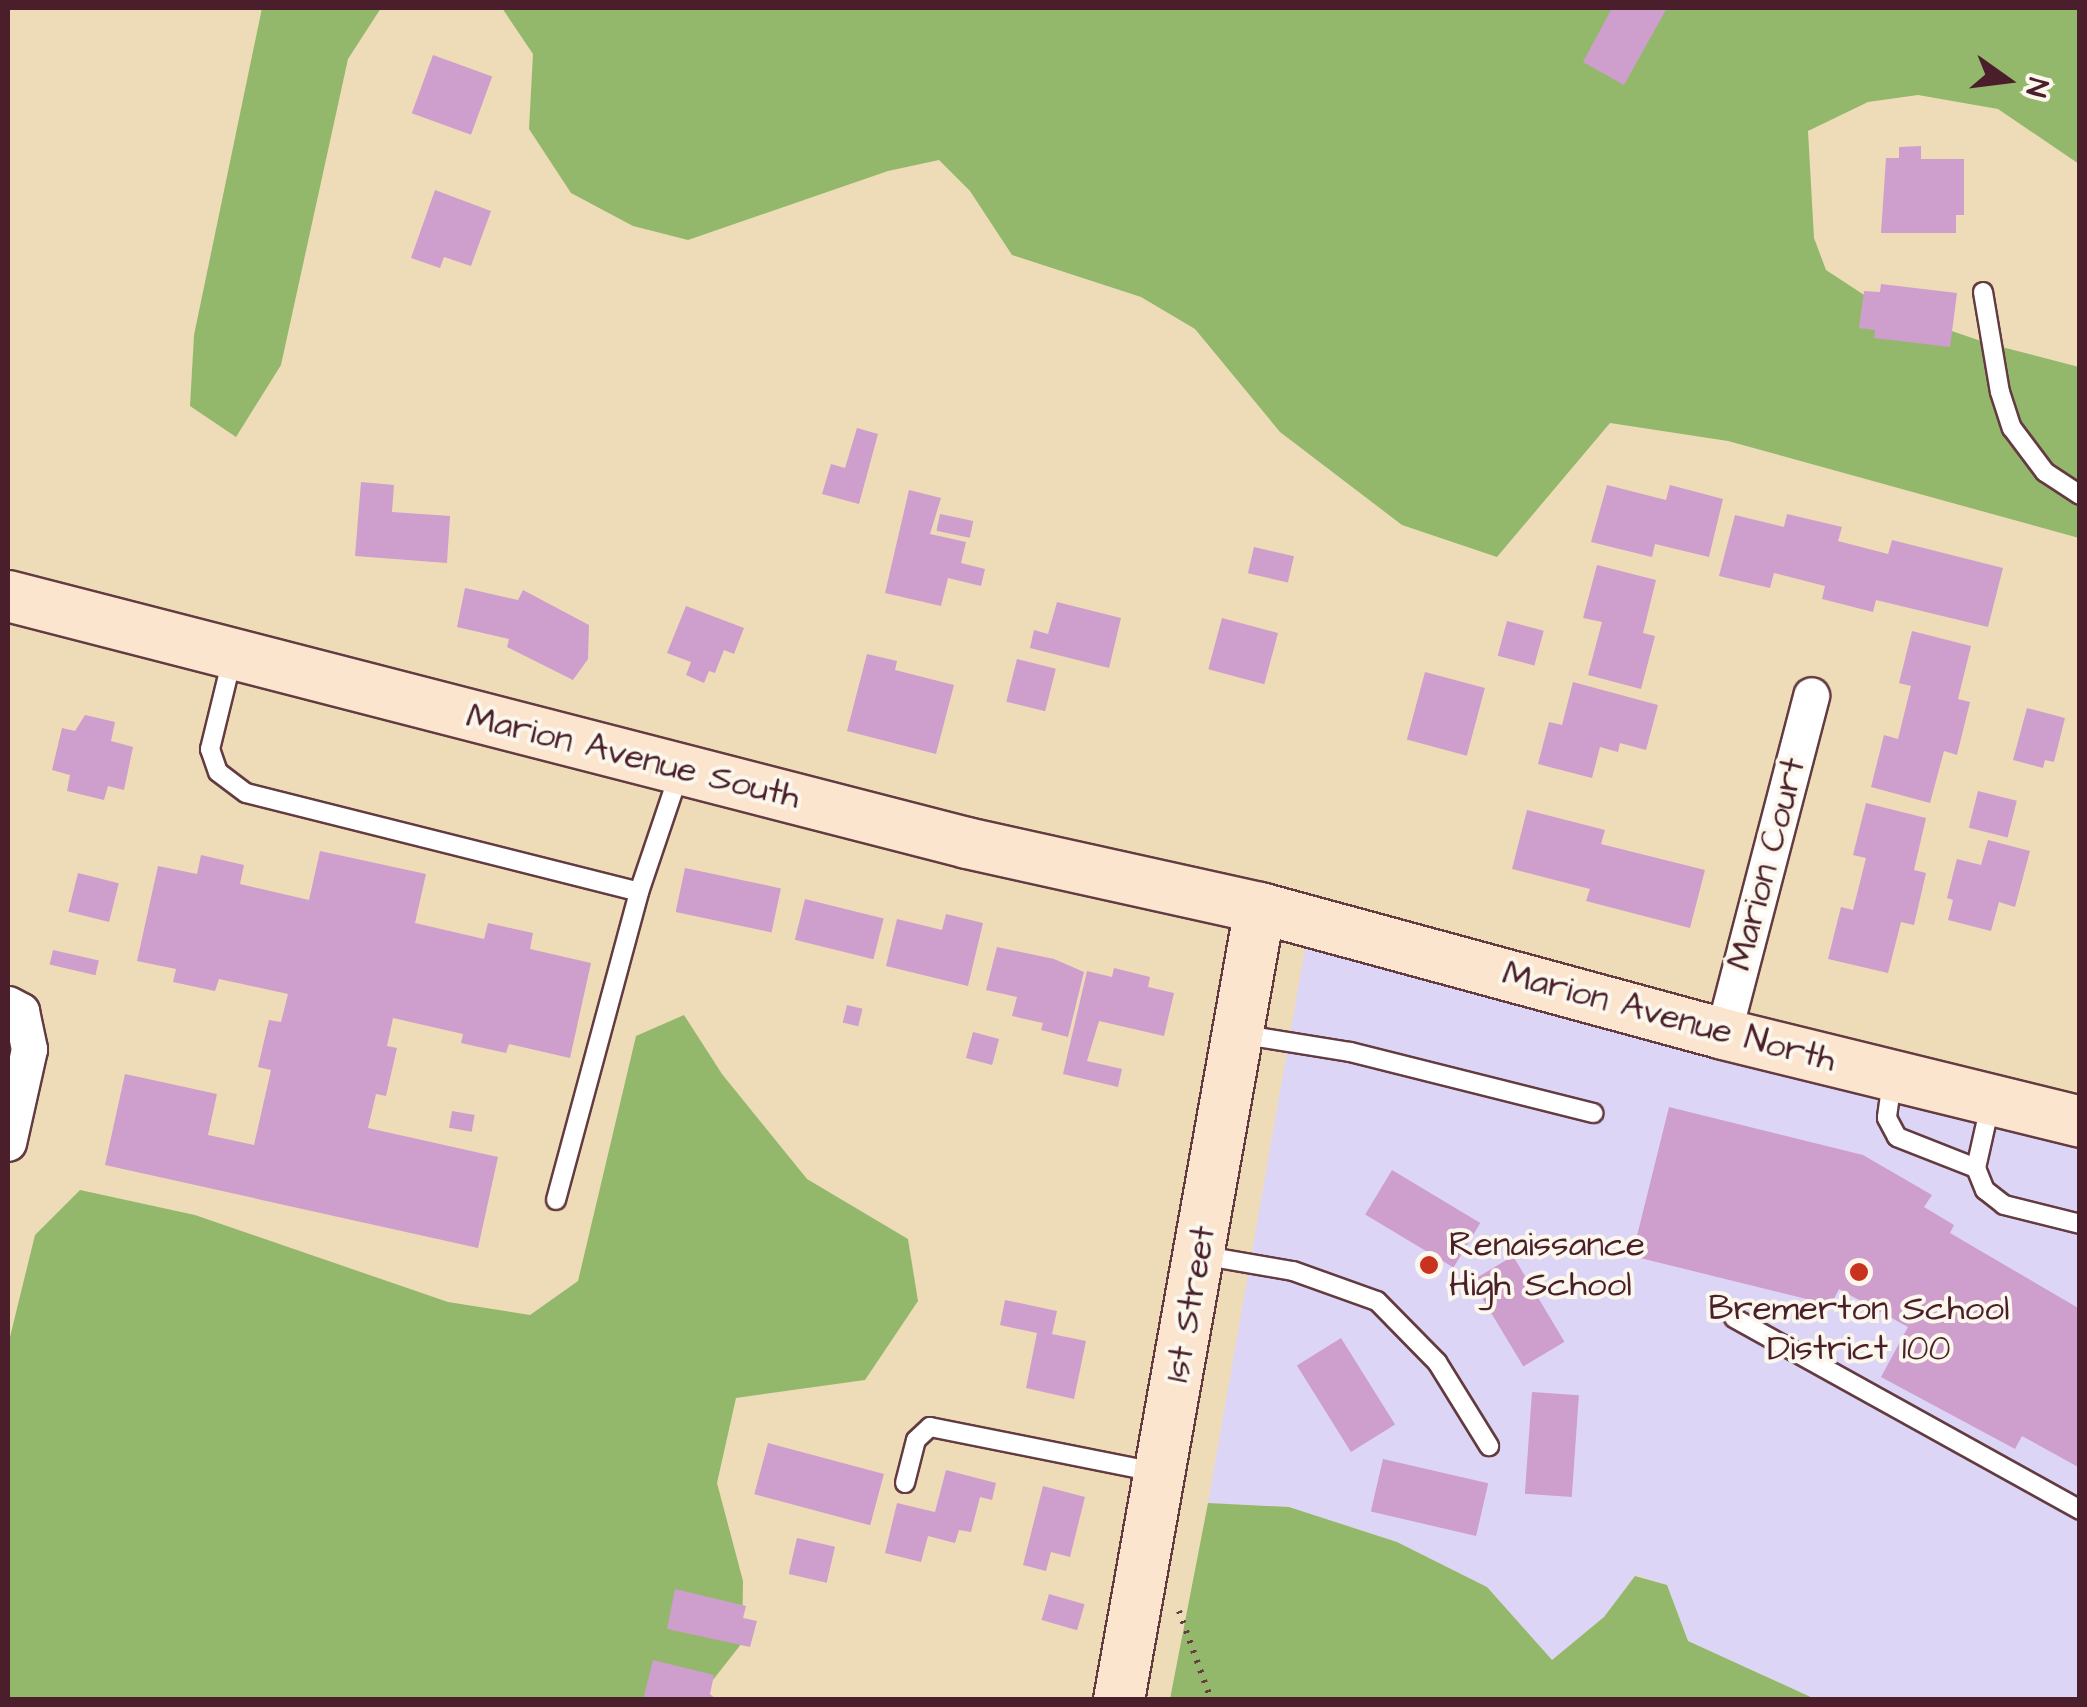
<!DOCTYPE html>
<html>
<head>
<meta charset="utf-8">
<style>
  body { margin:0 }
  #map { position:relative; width:2087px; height:1707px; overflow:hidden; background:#eedcb9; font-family:"Architects Daughter",sans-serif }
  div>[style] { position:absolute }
  .built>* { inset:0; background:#ddd5f6 }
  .forest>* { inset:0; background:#93b86c }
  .building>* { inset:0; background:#ce9ecc; transform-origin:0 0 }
  .path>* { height:6px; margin-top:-3px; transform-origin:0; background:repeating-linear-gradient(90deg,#633b40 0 2.5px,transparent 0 10.5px) }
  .roads { filter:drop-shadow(2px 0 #633b40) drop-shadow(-2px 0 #633b40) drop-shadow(0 2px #633b40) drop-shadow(0 -2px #633b40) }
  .lane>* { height:18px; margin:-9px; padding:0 9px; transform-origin:9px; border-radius:9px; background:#fff }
  .street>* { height:35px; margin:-17.5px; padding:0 17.5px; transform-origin:17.5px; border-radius:17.5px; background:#fff }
  .secondary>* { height:50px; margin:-25px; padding:0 25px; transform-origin:25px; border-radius:25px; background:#fce5cf }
  .dots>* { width:28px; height:28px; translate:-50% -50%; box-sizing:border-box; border:5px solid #fbf7ec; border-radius:50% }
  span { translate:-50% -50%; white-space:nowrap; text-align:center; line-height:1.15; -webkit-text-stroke:8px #fbf7ec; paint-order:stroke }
  .street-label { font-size:35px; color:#4a1f2b }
  .poi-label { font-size:35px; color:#4a1f2b }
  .left { translate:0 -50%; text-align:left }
  .frame { position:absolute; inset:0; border:10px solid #4a1f2b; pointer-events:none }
  .north { position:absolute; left:1957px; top:30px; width:100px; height:100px; -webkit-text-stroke:8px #fbf7ec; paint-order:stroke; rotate:104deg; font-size:28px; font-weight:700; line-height:40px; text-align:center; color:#4a1f2b }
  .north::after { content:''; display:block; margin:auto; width:35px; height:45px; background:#4a1f2b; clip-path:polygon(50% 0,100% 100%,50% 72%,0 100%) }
</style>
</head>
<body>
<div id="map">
  <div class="built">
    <i style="clip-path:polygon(1306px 943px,2079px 1139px,2079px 1699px,1815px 1699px,1688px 1641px,1667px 1585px,1636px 1575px,1604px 1617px,1552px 1660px,1487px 1587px,1397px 1542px,1289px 1507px,1208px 1503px)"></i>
  </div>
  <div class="forest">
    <i style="clip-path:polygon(262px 8px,381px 8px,348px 59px,281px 365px,236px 437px,190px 406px,194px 335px)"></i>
    <i style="clip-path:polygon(502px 8px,2079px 8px,2079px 164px,1998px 109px,1918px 95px,1868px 102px,1808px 131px,1814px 238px,1826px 270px,1884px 308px,1990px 344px,2079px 367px,2079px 538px,1728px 441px,1610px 423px,1497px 557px,1402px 525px,1280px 432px,1195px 329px,1141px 297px,1012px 255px,970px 191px,939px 160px,888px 171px,688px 240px,633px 226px,571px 193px,529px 129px,533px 54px)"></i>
    <i style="clip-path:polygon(684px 1015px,722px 1074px,807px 1179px,908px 1239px,918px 1301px,865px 1380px,736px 1398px,717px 1483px,743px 1581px,742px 1643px,698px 1699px,8px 1700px,8px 1345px,35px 1235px,80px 1190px,195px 1215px,448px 1302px,530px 1315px,578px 1281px,636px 1036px)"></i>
    <i style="clip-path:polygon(1208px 1503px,1289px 1507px,1397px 1542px,1487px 1587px,1552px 1660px,1604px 1617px,1635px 1576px,1667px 1585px,1688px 1641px,1815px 1699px,1170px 1699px)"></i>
  </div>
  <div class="building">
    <i style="clip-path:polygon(1612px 8px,1667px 8px,1624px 85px,1583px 62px)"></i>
    <i style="left:433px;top:55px;width:63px;height:62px;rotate:20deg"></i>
    <i style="clip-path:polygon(1921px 146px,1921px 159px,1964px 159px,1964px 215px,1956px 215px,1956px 233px,1881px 233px,1886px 158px,1899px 158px,1899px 147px)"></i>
    <i style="clip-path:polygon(435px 190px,491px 211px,471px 266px,444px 257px,440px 268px,411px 258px)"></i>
    <i style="clip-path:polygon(1881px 284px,1957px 293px,1950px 347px,1874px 338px,1875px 330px,1859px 328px,1864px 291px,1880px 292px)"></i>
    <i style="clip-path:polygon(857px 428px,878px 434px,859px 504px,822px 494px,831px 464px,845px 468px)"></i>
    <i style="clip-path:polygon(361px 482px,394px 485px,392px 512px,450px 516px,447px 563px,355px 556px)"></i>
    <i style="clip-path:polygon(1607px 485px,1666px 500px,1670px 485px,1723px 499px,1709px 557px,1655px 544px,1652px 557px,1591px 542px)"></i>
    <i style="clip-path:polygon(909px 490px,941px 498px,930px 534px,966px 542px,961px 563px,985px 569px,981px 586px,948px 578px,941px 606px,885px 593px)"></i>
    <i style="left:940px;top:514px;width:34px;height:17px;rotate:12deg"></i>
    <i style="clip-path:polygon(1787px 514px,1842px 527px,1838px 541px,1888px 554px,1892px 540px,2003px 568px,1988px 627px,1876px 600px,1873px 612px,1822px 599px,1825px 586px,1774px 573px,1770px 588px,1719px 576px,1735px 515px,1784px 527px)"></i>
    <i style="left:1254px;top:547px;width:41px;height:27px;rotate:13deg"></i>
    <i style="clip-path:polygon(1597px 565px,1656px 580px,1643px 633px,1655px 636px,1641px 689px,1588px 675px,1602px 622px,1583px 618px)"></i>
    <i style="clip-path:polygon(465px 588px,518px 600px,523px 590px,589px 625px,588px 659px,573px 680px,507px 647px,509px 639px,457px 627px)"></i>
    <i style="clip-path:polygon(1057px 602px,1121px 618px,1109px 668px,1030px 648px,1034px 630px,1048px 634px)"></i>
    <i style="clip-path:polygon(686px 606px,744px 628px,734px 654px,724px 650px,715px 673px,709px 671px,704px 683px,686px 675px,691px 662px,667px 653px)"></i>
    <i style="left:1222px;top:618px;width:58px;height:53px;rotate:15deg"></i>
    <i style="left:1507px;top:621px;width:38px;height:36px;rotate:15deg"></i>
    <i style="clip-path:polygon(1912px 631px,1971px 646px,1958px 699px,1970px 702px,1957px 755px,1944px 751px,1930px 803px,1871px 787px,1884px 735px,1898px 739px,1911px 686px,1899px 683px)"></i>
    <i style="clip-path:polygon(867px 654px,897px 661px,895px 670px,954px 685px,936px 754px,847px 731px)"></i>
    <i style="left:1017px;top:659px;width:40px;height:44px;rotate:14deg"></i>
    <i style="left:1425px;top:672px;width:62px;height:70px;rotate:15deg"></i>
    <i style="clip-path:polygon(1573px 682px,1658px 705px,1646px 750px,1620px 743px,1618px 752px,1600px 747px,1592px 778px,1538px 764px,1549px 722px,1562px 725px)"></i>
    <i style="clip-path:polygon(2027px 708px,2065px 718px,2054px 762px,2045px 760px,2043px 768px,2013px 760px)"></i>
    <i style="clip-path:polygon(85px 715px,115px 722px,111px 741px,133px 747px,124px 790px,108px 786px,104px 800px,67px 791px,70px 775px,52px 770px,62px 728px,75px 731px)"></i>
    <i style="left:1978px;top:791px;width:40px;height:38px;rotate:14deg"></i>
    <i style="clip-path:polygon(1866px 803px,1926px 818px,1914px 870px,1926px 873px,1914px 925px,1901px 922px,1888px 973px,1828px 959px,1841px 907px,1853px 910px,1866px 858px,1853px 855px)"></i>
    <i style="clip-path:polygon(1527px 810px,1605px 830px,1601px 844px,1705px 870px,1690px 928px,1586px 901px,1590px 889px,1512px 869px)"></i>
    <i style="clip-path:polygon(1988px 840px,2030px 851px,2015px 907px,1999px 902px,1991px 931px,1948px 920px,1953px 900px,1947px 898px,1957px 859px,1981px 865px)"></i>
    <i style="clip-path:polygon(320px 851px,426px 874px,415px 923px,484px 939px,488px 923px,533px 933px,530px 949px,591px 963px,570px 1058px,509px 1044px,506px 1053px,461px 1043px,463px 1034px,393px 1018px,387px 1046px,397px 1048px,386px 1096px,376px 1094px,368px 1128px,498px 1157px,478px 1248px,105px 1165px,125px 1074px,217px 1094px,208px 1135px,254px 1145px,271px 1070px,258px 1067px,269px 1020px,281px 1022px,288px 994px,219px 979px,215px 991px,173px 982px,176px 969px,137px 961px,158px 866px,197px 874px,201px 855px,244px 865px,240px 884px,309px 900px)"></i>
    <i style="left:685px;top:868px;width:98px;height:45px;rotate:12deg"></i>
    <i style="left:78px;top:873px;width:42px;height:40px;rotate:14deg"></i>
    <i style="left:805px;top:899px;width:81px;height:42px;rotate:14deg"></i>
    <i style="clip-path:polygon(946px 914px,983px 923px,968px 986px,886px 966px,897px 919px,942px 930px)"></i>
    <i style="clip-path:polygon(997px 947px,1054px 959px,1084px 972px,1068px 1037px,1041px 1030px,1043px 1023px,1012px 1016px,1017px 997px,986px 990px)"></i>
    <i style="left:53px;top:950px;width:47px;height:15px;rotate:13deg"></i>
    <i style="clip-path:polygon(1114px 968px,1150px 977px,1148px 987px,1174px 993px,1164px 1036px,1099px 1021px,1087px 1061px,1122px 1069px,1118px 1087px,1063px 1074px,1087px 971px,1112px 977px)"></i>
    <i style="left:847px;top:1005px;width:16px;height:18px;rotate:14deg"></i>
    <i style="left:973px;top:1032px;width:27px;height:27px;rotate:15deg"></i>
    <i style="clip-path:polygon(1669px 1107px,1863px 1155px,1932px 1195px,1924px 1207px,1954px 1225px,1950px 1233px,2080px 1309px,2080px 1468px,2022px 1436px,2015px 1449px,1881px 1377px,1908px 1327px,1839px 1289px,1831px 1305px,1632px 1256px)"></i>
    <i style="left:452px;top:1111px;width:23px;height:17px;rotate:10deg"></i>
    <i style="left:1392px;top:1170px;width:103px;height:52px;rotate:31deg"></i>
    <i style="left:1513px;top:1256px;width:100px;height:48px;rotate:59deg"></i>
    <i style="clip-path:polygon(1005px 1300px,1057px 1311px,1052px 1334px,1086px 1341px,1074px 1399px,1026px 1388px,1037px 1333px,1000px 1325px)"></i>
    <i style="left:1341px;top:1338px;width:102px;height:52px;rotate:58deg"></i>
    <i style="left:1532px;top:1392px;width:47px;height:102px;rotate:4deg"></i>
    <i style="left:768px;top:1443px;width:120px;height:53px;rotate:15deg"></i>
    <i style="left:1383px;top:1459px;width:108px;height:54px;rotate:13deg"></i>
    <i style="clip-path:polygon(946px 1470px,996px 1483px,992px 1500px,980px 1497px,971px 1532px,959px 1530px,955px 1543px,928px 1536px,921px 1562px,885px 1553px,897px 1503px,935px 1512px)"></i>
    <i style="clip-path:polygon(1043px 1486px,1085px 1497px,1070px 1557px,1051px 1552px,1046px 1571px,1023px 1565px)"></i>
    <i style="left:797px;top:1538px;width:39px;height:37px;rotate:13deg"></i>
    <i style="clip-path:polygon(675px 1589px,746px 1606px,743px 1618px,757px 1621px,750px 1647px,667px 1629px)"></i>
    <i style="left:1049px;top:1594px;width:37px;height:27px;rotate:16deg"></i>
    <i style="clip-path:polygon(653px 1660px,714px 1675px,710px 1694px,717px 1700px,643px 1700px)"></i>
  </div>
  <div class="path">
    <i style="left:1179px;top:1611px;width:95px;rotate:70.2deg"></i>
  </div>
  <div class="roads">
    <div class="lane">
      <i style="left:1983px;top:292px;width:101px;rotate:80.4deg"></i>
      <i style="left:2000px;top:392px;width:38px;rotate:72deg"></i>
      <i style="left:2012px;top:428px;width:55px;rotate:53.1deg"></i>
      <i style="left:2045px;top:472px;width:42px;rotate:33.3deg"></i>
      <i style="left:233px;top:655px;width:97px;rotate:103.7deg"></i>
      <i style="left:210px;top:749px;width:24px;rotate:71deg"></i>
      <i style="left:218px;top:772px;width:35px;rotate:37deg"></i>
      <i style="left:246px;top:793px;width:405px;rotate:14.1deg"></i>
      <i style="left:639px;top:892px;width:128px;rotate:-71.3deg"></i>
      <i style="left:1239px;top:1034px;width:112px;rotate:9.2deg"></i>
      <i style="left:1350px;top:1052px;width:251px;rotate:14.1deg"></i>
      <i style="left:1892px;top:1081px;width:37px;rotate:98deg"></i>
      <i style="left:1887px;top:1118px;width:21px;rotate:62deg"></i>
      <i style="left:1897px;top:1137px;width:85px;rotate:21.4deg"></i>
      <i style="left:1991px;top:1101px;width:69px;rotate:102.6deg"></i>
      <i style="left:1976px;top:1168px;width:24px;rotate:68deg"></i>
      <i style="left:1985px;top:1190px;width:24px;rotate:38deg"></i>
      <i style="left:2004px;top:1205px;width:78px;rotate:14deg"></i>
      <i style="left:556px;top:1200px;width:319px;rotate:-74.9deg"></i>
      <i style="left:1200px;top:1255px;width:94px;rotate:9.8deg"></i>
      <i style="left:1293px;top:1271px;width:89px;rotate:19.7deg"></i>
      <i style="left:1377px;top:1301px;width:86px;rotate:45.5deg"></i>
      <i style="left:1437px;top:1362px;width:99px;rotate:58.2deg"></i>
      <i style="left:1734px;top:1318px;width:396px;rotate:29deg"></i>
      <i style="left:905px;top:1483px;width:44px;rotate:-75.7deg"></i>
      <i style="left:916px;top:1440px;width:19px;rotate:-43deg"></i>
      <i style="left:930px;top:1427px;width:229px;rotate:11.3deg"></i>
    </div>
    <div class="street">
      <i style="left:8px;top:1004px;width:15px;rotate:28deg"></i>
      <i style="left:21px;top:1011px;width:39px;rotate:78deg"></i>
      <i style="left:29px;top:1049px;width:96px;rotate:102.6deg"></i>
      <i style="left:1723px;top:1034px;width:350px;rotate:-75.4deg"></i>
    </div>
    <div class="secondary">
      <i style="left:8px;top:596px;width:990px;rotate:14.44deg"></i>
      <i style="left:967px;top:843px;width:300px;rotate:12.5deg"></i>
      <i style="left:1260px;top:908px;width:480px;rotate:15.2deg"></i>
      <i style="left:1723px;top:1034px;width:368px;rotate:13.8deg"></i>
      <i style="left:1119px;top:1700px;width:804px;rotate:-79.91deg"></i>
    </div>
  </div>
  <div class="dots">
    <i style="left:1429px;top:1265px;background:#c8321e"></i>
    <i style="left:1859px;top:1272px;background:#c8321e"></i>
  </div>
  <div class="street-label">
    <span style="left:633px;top:757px;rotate:14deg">Marion Avenue South</span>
    <span style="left:1767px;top:864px;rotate:-75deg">Marion Court</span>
    <span style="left:1669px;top:1017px;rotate:15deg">Marion Avenue North</span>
    <span style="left:1191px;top:1304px;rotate:-80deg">1st Street</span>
  </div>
  <div class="poi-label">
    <span class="left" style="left:1449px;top:1265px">Renaissance<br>High School</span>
    <span style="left:1859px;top:1329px">Bremerton School<br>District 100</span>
  </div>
  <div class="frame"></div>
  <div class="north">N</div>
</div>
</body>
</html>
